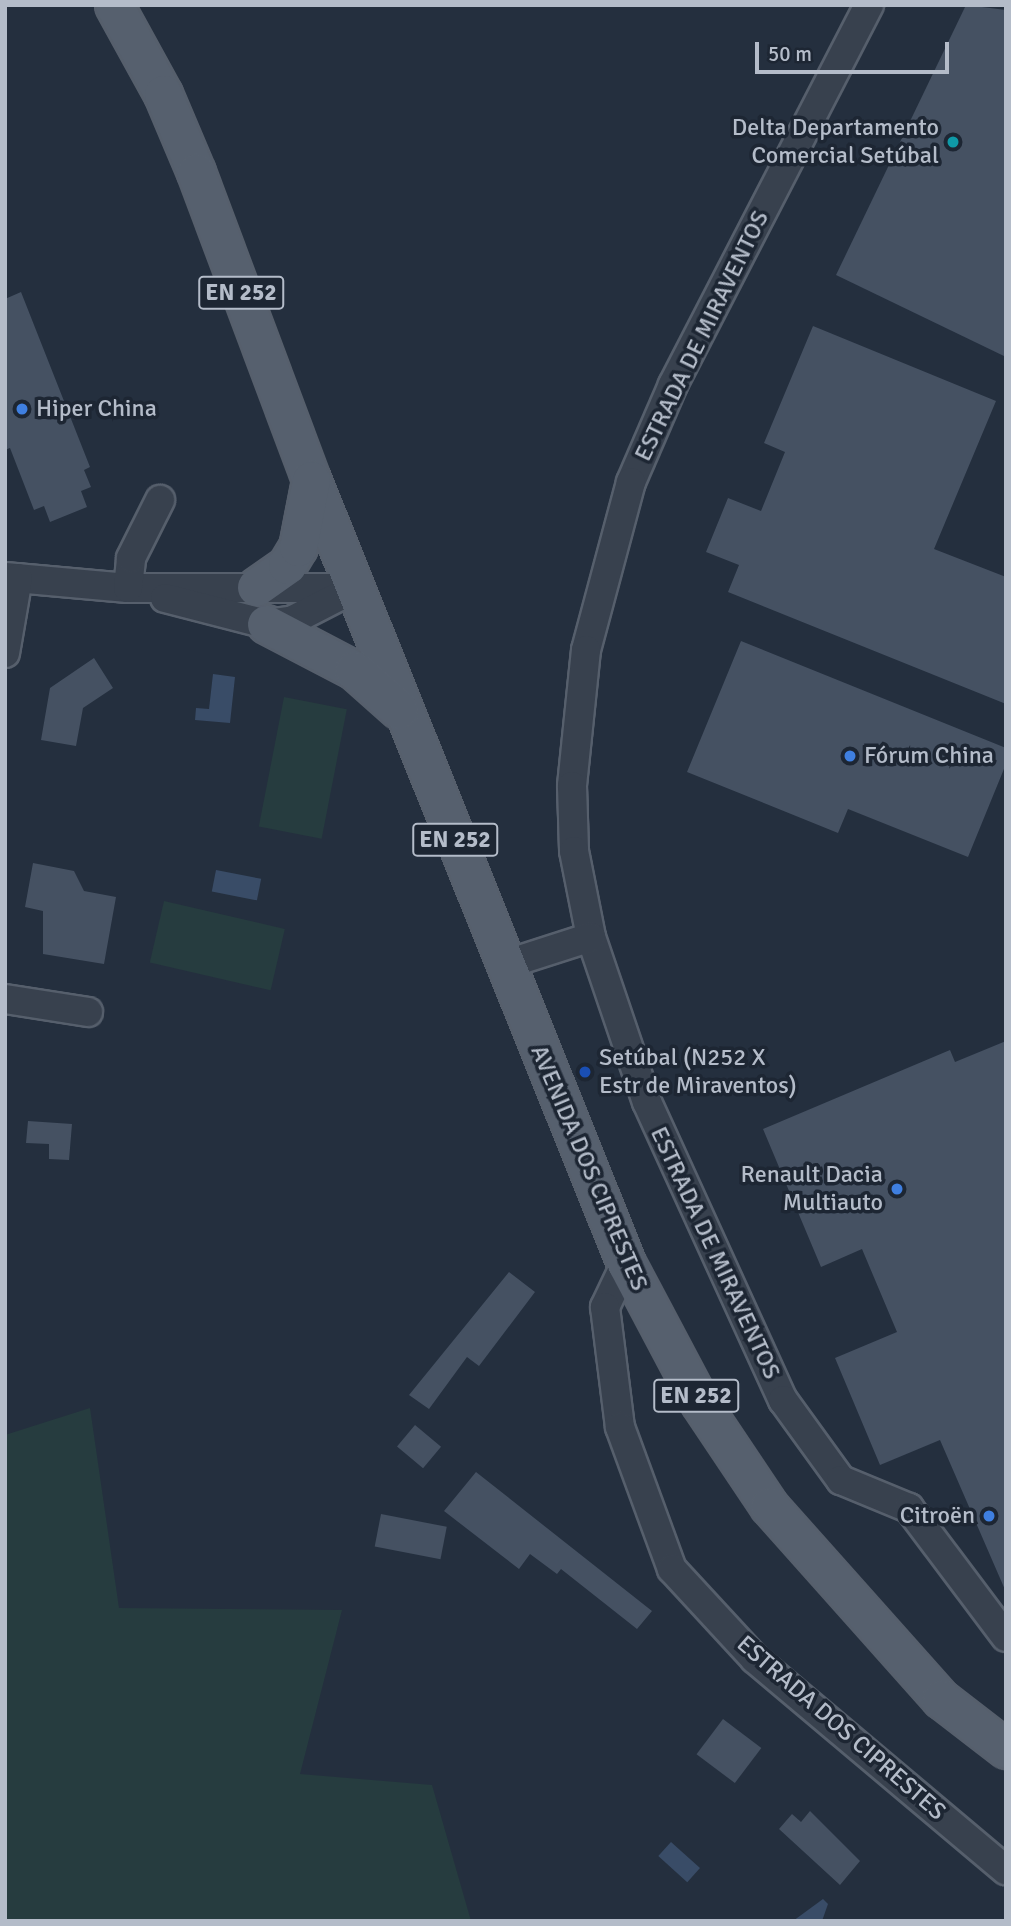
<!DOCTYPE html>
<html>
<head>
<meta charset="utf-8">
<style>
  body { margin:0 }
  #map { position:relative; width:1011px; height:1926px; overflow:hidden; background:#242f3e; font-family:Signika,sans-serif }
  div>[style] { position:absolute }
  .green>* { inset:0; background:#263c3f; transform-origin:0 0 }
  .water>* { inset:0; background:#394c67; transform-origin:0 0 }
  .building>* { inset:0; background:#455162; transform-origin:0 0 }
  .roads { filter:drop-shadow(2px 0 #565f6c) drop-shadow(-2px 0 #565f6c) drop-shadow(0 2px #565f6c) drop-shadow(0 -2px #565f6c) }
  .minor>* { height:28px; margin:-14px; padding:0 14px; transform-origin:14px; border-radius:14px; background:#38414e }
  .major>* { height:37px; margin:-18.5px; padding:0 18.5px; transform-origin:18.5px; border-radius:18.5px; background:#56606e }
  .dots>* { width:19px; height:19px; translate:-50% -50%; box-sizing:border-box; border:4px solid #1d2633; border-radius:50% }
  span { translate:-50% -50%; white-space:nowrap; text-align:center; line-height:1.15; -webkit-text-stroke:7px #1d2633; paint-order:stroke }
  .shield-label span { padding:2px 5px; background:#1d2633; border:2px solid; border-radius:5px; -webkit-text-stroke-width:0 }
  .shield-label { font-size:23px; color:#b4bcc9; font-weight:700 }
  .poi-label { font-size:24px; color:#b4bcc9 }
  .right { translate:-100% -50%; text-align:right }
  .left { translate:0 -50%; text-align:left }
  .street-label { font-size:24px; color:#b4bcc9 }
  .frame { position:absolute; inset:0; border:7px solid #b4bcc9; pointer-events:none }
  .scale { position:absolute; left:755px; top:42px; width:194px; height:32px; box-sizing:border-box; border:4px solid #b4bcc9; border-top:0; padding-left:9px; font-size:21px; line-height:24px; white-space:nowrap; color:#b4bcc9; -webkit-text-stroke:5px #1d2633; paint-order:stroke }
</style>
</head>
<body>
<div id="map">
  <div class="green">
    <i style="left:284px;top:697px;width:64px;height:132px;rotate:11deg"></i>
    <i style="left:164px;top:901px;width:124px;height:63px;rotate:13deg"></i>
    <i style="clip-path:polygon(90px 1408px,119px 1608px,342px 1610px,300px 1774px,432px 1785px,471px 1921px,5px 1921px,5px 1435px)"></i>
  </div>
  <div class="water">
    <i style="clip-path:polygon(213px 674px,235px 677px,230px 723px,195px 720px,196px 708px,209px 709px)"></i>
    <i style="left:216px;top:870px;width:46px;height:22px;rotate:11deg"></i>
    <i style="left:671px;top:1842px;width:39px;height:19px;rotate:42deg"></i>
    <i style="clip-path:polygon(823px 1899px,828px 1904px,822px 1921px,793px 1921px)"></i>
  </div>
  <div class="building">
    <i style="clip-path:polygon(966px 5px,1006px 10px,1006px 357px,836px 275px)"></i>
    <i style="clip-path:polygon(21px 292px,90px 467px,84px 470px,91px 487px,81px 491px,87px 507px,50px 522px,44px 506px,34px 510px,10px 448px,5px 450px,5px 299px)"></i>
    <i style="clip-path:polygon(813px 326px,996px 401px,934px 549px,1006px 577px,1006px 704px,728px 592px,739px 565px,706px 552px,728px 498px,761px 511px,785px 452px,764px 443px)"></i>
    <i style="clip-path:polygon(741px 641px,1006px 748px,1006px 764px,968px 857px,848px 809px,838px 833px,687px 772px)"></i>
    <i style="clip-path:polygon(94px 658px,113px 688px,83px 708px,76px 746px,41px 740px,50px 688px)"></i>
    <i style="clip-path:polygon(33px 863px,74px 871px,84px 891px,116px 897px,104px 964px,43px 954px,43px 911px,25px 907px)"></i>
    <i style="clip-path:polygon(1006px 1041px,1006px 1592px,940px 1440px,880px 1465px,835px 1358px,897px 1332px,862px 1249px,821px 1267px,763px 1129px,950px 1050px,955px 1062px)"></i>
    <i style="clip-path:polygon(28px 1121px,72px 1124px,69px 1160px,49px 1159px,49px 1144px,26px 1143px)"></i>
    <i style="clip-path:polygon(509px 1272px,535px 1292px,479px 1366px,467px 1357px,429px 1409px,409px 1395px)"></i>
    <i style="left:415px;top:1425px;width:34px;height:28px;rotate:40deg"></i>
    <i style="clip-path:polygon(476px 1472px,652px 1611px,637px 1629px,561px 1569px,557px 1574px,530px 1554px,519px 1569px,444px 1511px)"></i>
    <i style="left:381px;top:1514px;width:67px;height:33px;rotate:11deg"></i>
    <i style="left:723px;top:1719px;width:48px;height:44px;rotate:37deg"></i>
    <i style="clip-path:polygon(810px 1811px,860px 1861px,840px 1885px,779px 1829px,792px 1814px,801px 1822px)"></i>
  </div>
  <div class="roads">
    <div class="minor">
      <i style="left:869px;top:5px;width:428px;rotate:117.3deg"></i>
      <i style="left:673px;top:385px;width:106px;rotate:113.4deg"></i>
      <i style="left:631px;top:482px;width:174px;rotate:105deg"></i>
      <i style="left:586px;top:650px;width:137px;rotate:95.9deg"></i>
      <i style="left:572px;top:786px;width:65px;rotate:88.2deg"></i>
      <i style="left:574px;top:851px;width:88px;rotate:78.8deg"></i>
      <i style="left:591px;top:937px;width:174px;rotate:71.3deg"></i>
      <i style="left:647px;top:1102px;width:328px;rotate:65.5deg"></i>
      <i style="left:783px;top:1400px;width:99px;rotate:54.1deg"></i>
      <i style="left:841px;top:1480px;width:74px;rotate:22.4deg"></i>
      <i style="left:909px;top:1508px;width:161px;rotate:53.1deg"></i>
      <i style="left:5px;top:577px;width:123px;rotate:5.1deg"></i>
      <i style="left:128px;top:588px;width:226px"></i>
      <i style="left:128px;top:588px;width:30px;rotate:-84deg"></i>
      <i style="left:131px;top:558px;width:65px;rotate:-63.4deg"></i>
      <i style="left:165px;top:598px;width:104px;rotate:14.4deg"></i>
      <i style="left:266px;top:624px;width:27px;rotate:-8deg"></i>
      <i style="left:293px;top:620px;width:65px;rotate:-27.3deg"></i>
      <i style="left:5px;top:653px;width:76px;rotate:-80.2deg"></i>
      <i style="left:504px;top:965px;width:91px;rotate:-17.8deg"></i>
      <i style="left:5px;top:999px;width:84px;rotate:8.9deg"></i>
      <i style="left:626px;top:1263px;width:49px;rotate:115.5deg"></i>
      <i style="left:605px;top:1307px;width:121px;rotate:82.9deg"></i>
      <i style="left:620px;top:1427px;width:151px;rotate:69.9deg"></i>
      <i style="left:672px;top:1569px;width:122px;rotate:47.3deg"></i>
      <i style="left:755px;top:1659px;width:328px;rotate:40.1deg"></i>
    </div>
    <div class="major">
      <i style="left:114px;top:5px;width:102px;rotate:61.2deg"></i>
      <i style="left:163px;top:94px;width:85px;rotate:67.1deg"></i>
      <i style="left:196px;top:172px;width:328px;rotate:69.5deg"></i>
      <i style="left:311px;top:479px;width:845px;rotate:68.11deg"></i>
      <i style="left:626px;top:1263px;width:158px;rotate:62.1deg"></i>
      <i style="left:700px;top:1403px;width:124px;rotate:56.2deg"></i>
      <i style="left:769px;top:1506px;width:259px;rotate:48.3deg"></i>
      <i style="left:941px;top:1699px;width:82px;rotate:37.6deg"></i>
      <i style="left:256px;top:587px;width:38px;rotate:-35deg"></i>
      <i style="left:287px;top:565px;width:21px;rotate:-59deg"></i>
      <i style="left:298px;top:547px;width:68px;rotate:-79deg"></i>
      <i style="left:266px;top:624px;width:99px;rotate:27.6deg"></i>
      <i style="left:354px;top:670px;width:60px;rotate:41.6deg"></i>
    </div>
  </div>
  <div class="dots">
    <i style="left:953px;top:142px;background:#0f9aa8"></i>
    <i style="left:22px;top:409px;background:#3f7fe0"></i>
    <i style="left:850px;top:756px;background:#3f7fe0"></i>
    <i style="left:585px;top:1072px;background:#1a4fb4"></i>
    <i style="left:897px;top:1189px;background:#3f7fe0"></i>
    <i style="left:989px;top:1516px;background:#3f7fe0"></i>
  </div>
  <div class="shield-label">
    <span style="left:241px;top:293px">EN 252</span>
    <span style="left:455px;top:840px">EN 252</span>
    <span style="left:696px;top:1396px">EN 252</span>
  </div>
  <div class="poi-label">
    <span class="right" style="left:939px;top:142px">Delta Departamento<br>Comercial Setúbal</span>
    <span class="left" style="left:36px;top:409px">Hiper China</span>
    <span class="left" style="left:864px;top:756px">Fórum China</span>
    <span class="left" style="left:599px;top:1072px">Setúbal (N252 X<br>Estr de Miraventos)</span>
    <span class="right" style="left:883px;top:1189px">Renault Dacia<br>Multiauto</span>
    <span class="right" style="left:975px;top:1516px">Citroën</span>
  </div>
  <div class="street-label">
    <span style="left:702px;top:336px;rotate:-64deg">ESTRADA DE MIRAVENTOS</span>
    <span style="left:589px;top:1168px;rotate:67deg">AVENIDA DOS CIPRESTES</span>
    <span style="left:715px;top:1253px;rotate:65deg">ESTRADA DE MIRAVENTOS</span>
    <span style="left:841px;top:1728px;rotate:41deg">ESTRADA DOS CIPRESTES</span>
  </div>
  <div class="frame"></div>
  <div class="scale">50 m</div>
</div>
</body>
</html>
